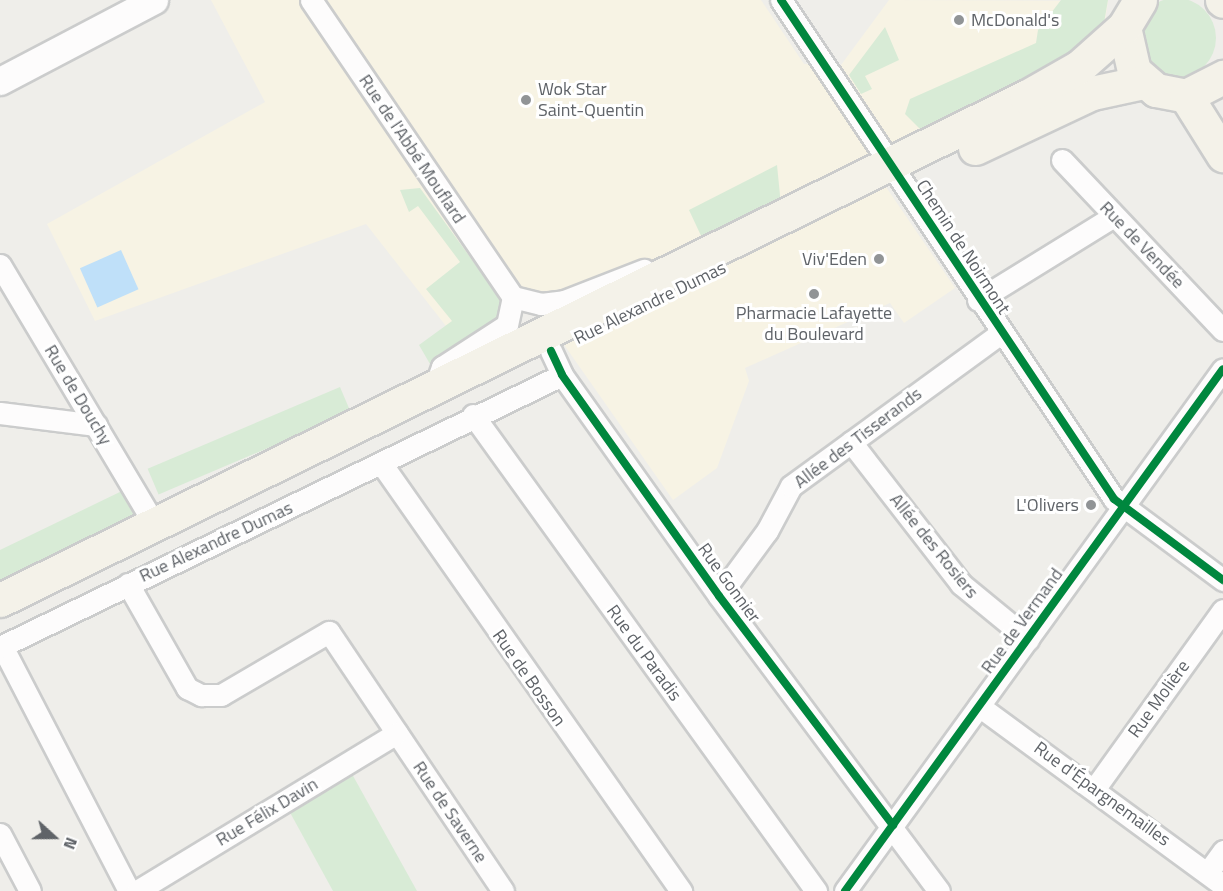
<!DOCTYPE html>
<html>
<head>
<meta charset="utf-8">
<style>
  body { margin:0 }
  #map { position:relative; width:1223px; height:891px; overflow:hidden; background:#efeeea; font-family:"Titillium Web",sans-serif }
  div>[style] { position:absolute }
  .commercial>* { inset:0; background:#f7f3e4 }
  .green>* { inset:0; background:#d8ebd6; transform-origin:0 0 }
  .round { border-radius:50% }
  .water>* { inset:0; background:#bfe0f9; transform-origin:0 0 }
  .roads { filter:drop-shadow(2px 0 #cbcccc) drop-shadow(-2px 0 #cbcccc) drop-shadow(0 2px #cbcccc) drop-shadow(0 -2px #cbcccc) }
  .minor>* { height:21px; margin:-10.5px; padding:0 10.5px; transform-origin:10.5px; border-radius:10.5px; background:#fdfcfc }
  .tertiary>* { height:27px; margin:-13.5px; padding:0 13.5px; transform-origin:13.5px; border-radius:13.5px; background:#fdfcfc }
  .primary>* { height:33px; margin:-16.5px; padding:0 16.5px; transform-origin:16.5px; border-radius:16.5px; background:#f4f2e9 }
  .cycleway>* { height:8px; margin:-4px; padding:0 4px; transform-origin:4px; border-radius:4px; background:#00873e }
  .dots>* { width:16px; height:16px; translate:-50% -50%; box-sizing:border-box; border:3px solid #fff; border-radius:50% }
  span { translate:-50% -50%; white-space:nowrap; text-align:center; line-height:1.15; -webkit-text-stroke:6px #fff; paint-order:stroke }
  .poi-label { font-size:18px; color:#5f6368 }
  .left { translate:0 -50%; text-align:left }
  .right { translate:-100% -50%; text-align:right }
  .street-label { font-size:18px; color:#5f6368 }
  .north { position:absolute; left:24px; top:807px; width:60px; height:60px; -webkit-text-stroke:4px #fff; paint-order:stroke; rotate:111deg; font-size:16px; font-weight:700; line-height:24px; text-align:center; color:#5f6368 }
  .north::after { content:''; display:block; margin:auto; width:21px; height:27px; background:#5f6368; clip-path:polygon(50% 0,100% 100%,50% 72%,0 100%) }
</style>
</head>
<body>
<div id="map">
  <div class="commercial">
    <i style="clip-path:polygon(211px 0,761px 0,804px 64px,841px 65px,889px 0,1108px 1px,1104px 29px,871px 165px,955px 288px,904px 323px,890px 303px,745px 368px,749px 381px,717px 468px,673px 500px,527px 292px,446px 326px,366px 224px,95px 321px,47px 224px,265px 102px)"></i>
  </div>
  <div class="green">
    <i class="round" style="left:1136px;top:-2px;width:80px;height:80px"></i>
    <i style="clip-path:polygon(1061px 0,1108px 0,1104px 23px,1084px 51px,923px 132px,905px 114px,910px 99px,1036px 43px,1038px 30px)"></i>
    <i style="clip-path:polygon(885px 27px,899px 60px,865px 76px,872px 89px,861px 94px,849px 75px)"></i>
    <i style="clip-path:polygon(777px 165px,781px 205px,703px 240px,689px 210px)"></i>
    <i style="clip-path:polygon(420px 188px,504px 304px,501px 319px,430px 364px,419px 345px,452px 321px,426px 289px,460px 262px,418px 206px,409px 212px,400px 190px)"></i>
    <i style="left:340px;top:387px;width:28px;height:209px;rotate:67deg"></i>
    <i style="clip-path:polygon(124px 490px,138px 512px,0 581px,0 550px)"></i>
    <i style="clip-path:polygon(352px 774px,417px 891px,333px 891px,287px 807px)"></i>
  </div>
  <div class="water">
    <i style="left:121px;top:250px;width:43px;height:45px;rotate:66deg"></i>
  </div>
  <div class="roads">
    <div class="minor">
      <i style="left:311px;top:0;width:359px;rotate:55.8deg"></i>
      <i style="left:781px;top:0;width:600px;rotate:56.28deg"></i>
      <i style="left:1114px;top:499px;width:136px;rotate:36.6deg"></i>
      <i style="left:1062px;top:160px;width:234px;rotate:46.6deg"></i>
      <i style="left:0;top:265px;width:303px;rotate:59.2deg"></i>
      <i style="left:513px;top:297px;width:29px;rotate:14deg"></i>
      <i style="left:541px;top:304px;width:23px;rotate:-7deg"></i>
      <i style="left:564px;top:301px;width:86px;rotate:-21.2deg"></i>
      <i style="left:978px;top:300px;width:160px;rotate:-31.7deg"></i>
      <i style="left:551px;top:351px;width:26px;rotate:65deg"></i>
      <i style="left:562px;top:375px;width:271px;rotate:54.6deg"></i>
      <i style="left:719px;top:596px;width:368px;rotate:53.3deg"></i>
      <i style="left:438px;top:378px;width:12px;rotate:-70deg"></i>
      <i style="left:442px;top:367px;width:77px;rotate:-32.9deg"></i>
      <i style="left:507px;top:325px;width:29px;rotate:-78deg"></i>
      <i style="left:0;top:413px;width:97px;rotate:7.1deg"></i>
      <i style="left:473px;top:415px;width:587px;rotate:54.22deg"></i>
      <i style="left:851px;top:442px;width:180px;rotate:52.2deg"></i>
      <i style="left:961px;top:584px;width:87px;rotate:39.4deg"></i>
      <i style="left:381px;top:463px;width:523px;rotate:54.97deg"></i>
      <i style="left:128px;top:584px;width:120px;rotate:60.4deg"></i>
      <i style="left:187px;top:688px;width:16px;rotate:27deg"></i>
      <i style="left:201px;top:695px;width:20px"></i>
      <i style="left:221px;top:695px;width:125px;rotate:-30.3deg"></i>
      <i style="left:329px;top:632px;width:312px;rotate:56.1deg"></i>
      <i style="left:719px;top:596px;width:81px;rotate:-53.6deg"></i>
      <i style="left:767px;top:531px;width:51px;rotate:-61.9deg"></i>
      <i style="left:791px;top:486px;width:260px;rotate:-36.1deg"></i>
      <i style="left:2px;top:646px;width:276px;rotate:62.6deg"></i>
      <i style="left:0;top:647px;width:624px;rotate:-25.83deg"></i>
      <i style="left:979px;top:706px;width:303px;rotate:36.3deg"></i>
      <i style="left:1095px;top:788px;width:219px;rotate:-54.3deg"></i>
      <i style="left:0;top:834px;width:64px;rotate:62.2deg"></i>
      <i style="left:1208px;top:872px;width:26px;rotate:-54deg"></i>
      <i style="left:137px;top:891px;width:304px;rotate:-31.3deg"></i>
      <i style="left:845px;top:891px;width:644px;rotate:-54.09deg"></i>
    </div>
    <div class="tertiary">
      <i style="left:0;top:81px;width:174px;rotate:-27.7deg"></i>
    </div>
    <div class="primary">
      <i style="left:1222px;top:0;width:1px;rotate:45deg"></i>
      <i style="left:1124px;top:27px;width:45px;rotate:77.2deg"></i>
      <i style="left:1134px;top:71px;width:29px;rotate:41deg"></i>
      <i style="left:1156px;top:90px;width:31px;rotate:11deg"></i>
      <i style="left:1186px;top:96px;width:42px;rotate:-27.2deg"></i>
      <i style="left:1186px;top:96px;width:70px;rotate:57.9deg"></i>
      <i style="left:975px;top:148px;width:129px;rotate:-25.2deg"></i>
      <i style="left:1092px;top:93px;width:52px;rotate:-12.2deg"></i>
      <i style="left:0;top:600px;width:1143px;rotate:-26.12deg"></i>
      <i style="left:1026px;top:97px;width:61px;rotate:-29.5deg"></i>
      <i style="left:1079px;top:67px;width:60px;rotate:-41.6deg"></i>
      <i style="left:1124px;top:27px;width:31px;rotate:-59deg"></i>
    </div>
  </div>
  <div class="cycleway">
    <i style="left:781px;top:0;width:600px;rotate:56.28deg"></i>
    <i style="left:1114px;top:499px;width:136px;rotate:36.6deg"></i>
    <i style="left:551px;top:351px;width:26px;rotate:65deg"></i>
    <i style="left:562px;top:375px;width:271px;rotate:54.6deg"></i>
    <i style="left:719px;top:596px;width:288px;rotate:52.8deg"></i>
    <i style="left:845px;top:891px;width:644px;rotate:-54.09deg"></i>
  </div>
  <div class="dots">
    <i style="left:959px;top:20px;background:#919496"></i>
    <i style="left:526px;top:100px;background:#919496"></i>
    <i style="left:879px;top:259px;background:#919496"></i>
    <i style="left:814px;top:294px;background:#919496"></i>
    <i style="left:1091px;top:505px;background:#919496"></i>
  </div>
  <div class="poi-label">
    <span class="left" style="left:971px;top:20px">McDonald's</span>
    <span class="left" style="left:538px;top:100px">Wok Star<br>Saint-Quentin</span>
    <span class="right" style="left:867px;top:259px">Viv'Eden</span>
    <span style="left:814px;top:324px">Pharmacie Lafayette<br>du Boulevard</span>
    <span class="right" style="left:1079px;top:505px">L'Olivers</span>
  </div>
  <div class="street-label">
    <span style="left:412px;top:149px;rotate:56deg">Rue de l'Abbé Mouflard</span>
    <span style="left:1142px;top:245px;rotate:46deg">Rue de Vendée</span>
    <span style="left:963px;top:247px;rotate:57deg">Chemin de Noirmont</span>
    <span style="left:650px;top:303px;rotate:-26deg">Rue Alexandre Dumas</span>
    <span style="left:78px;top:395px;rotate:59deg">Rue de Douchy</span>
    <span style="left:858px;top:438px;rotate:-37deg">Allée des Tisserands</span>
    <span style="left:216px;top:542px;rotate:-25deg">Rue Alexandre Dumas</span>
    <span style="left:934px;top:546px;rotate:51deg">Allée des Rosiers</span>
    <span style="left:729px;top:583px;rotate:54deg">Rue Gonnier</span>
    <span style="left:1022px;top:621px;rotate:-54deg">Rue de Vermand</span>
    <span style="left:644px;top:653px;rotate:54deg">Rue du Paradis</span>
    <span style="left:529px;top:678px;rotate:55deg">Rue de Bosson</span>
    <span style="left:1159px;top:699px;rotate:-54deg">Rue Molière</span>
    <span style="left:1102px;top:794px;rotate:36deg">Rue d'Épargnemailles</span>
    <span style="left:267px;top:812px;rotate:-31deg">Rue Félix Davin</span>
    <span style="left:450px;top:812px;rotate:56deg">Rue de Saverne</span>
  </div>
  <div class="north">N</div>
</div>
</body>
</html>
